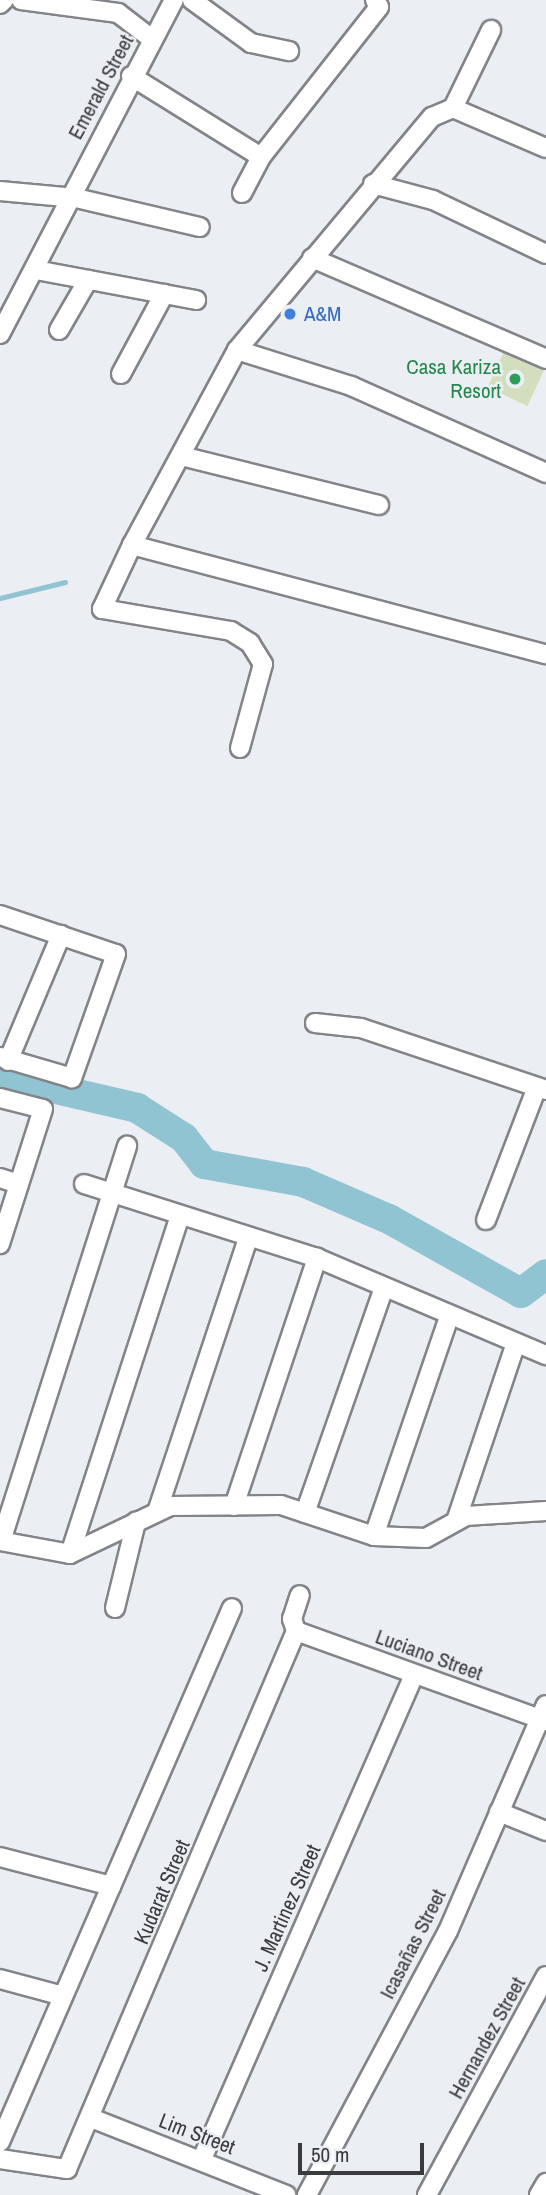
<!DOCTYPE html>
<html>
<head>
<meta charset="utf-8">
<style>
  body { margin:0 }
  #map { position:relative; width:546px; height:2195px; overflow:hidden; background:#ebeef2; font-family:"Archivo Narrow",sans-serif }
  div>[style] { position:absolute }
  .green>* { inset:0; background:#d3debf; transform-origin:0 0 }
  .stream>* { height:5px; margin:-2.5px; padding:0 2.5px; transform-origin:2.5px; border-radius:2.5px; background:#90c4d2 }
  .river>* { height:30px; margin:-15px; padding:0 15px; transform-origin:15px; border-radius:15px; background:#90c4d2 }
  .roads { filter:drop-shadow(2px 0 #828488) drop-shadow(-2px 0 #828488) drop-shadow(0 2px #828488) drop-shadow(0 -2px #828488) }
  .minor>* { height:18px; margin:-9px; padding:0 9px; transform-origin:9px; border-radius:9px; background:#fff }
  .dots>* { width:19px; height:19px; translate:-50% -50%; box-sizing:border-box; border:4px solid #ebeef2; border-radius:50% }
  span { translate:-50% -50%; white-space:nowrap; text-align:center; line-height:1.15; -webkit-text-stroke:5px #ebeef2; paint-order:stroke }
  .street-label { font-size:21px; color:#393b3c }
  .shop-label { font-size:21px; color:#366cbe }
  .left { translate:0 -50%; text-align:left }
  .leisure-label { font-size:21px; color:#27864d }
  .right { translate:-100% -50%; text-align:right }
  .scale { position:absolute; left:298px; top:2143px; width:126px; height:32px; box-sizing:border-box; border:4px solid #393b3c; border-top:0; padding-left:9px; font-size:21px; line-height:24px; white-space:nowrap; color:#393b3c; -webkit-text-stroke:5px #ebeef2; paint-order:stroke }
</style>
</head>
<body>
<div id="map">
  <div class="green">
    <i style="left:504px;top:352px;width:44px;height:39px;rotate:25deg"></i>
  </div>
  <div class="stream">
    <i style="left:0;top:598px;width:67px;rotate:-13.8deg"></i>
  </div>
  <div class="river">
    <i style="left:0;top:1076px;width:141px;rotate:13.1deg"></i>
    <i style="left:137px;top:1108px;width:56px;rotate:32.6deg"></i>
    <i style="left:184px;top:1138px;width:33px;rotate:52deg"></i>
    <i style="left:204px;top:1164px;width:101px;rotate:10.3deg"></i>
    <i style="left:303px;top:1182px;width:94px;rotate:23.3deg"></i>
    <i style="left:389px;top:1219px;width:151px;rotate:29.3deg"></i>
    <i style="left:521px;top:1293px;width:31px;rotate:-37deg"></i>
  </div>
  <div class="roads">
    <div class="minor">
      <i style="left:21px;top:0;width:98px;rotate:7.6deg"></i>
      <i style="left:118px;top:13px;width:43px;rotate:37.4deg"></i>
      <i style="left:192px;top:0;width:73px;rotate:36.1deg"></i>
      <i style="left:251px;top:43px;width:39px;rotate:12deg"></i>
      <i style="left:0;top:4px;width:6px;rotate:-45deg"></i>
      <i style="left:131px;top:76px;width:153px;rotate:31.9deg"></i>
      <i style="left:453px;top:108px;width:87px;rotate:-64deg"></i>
      <i style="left:373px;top:184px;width:62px;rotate:14.9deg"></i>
      <i style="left:433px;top:200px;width:125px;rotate:25.5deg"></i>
      <i style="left:0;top:191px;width:76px;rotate:5.3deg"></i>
      <i style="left:76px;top:198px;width:127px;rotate:13.2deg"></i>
      <i style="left:242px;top:193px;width:41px;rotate:-62.2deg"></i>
      <i style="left:261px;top:157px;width:191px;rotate:-51.8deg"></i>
      <i style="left:379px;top:7px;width:8px;rotate:-120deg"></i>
      <i style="left:312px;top:258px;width:255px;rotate:23.3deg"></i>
      <i style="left:36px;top:270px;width:163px;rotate:10.6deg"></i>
      <i style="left:59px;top:330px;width:58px;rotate:-59.9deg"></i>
      <i style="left:0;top:334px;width:377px;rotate:-62.5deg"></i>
      <i style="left:237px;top:350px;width:120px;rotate:17.5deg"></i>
      <i style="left:351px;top:386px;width:214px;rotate:24deg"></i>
      <i style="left:121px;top:374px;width:91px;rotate:-61.7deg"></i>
      <i style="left:181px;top:456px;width:204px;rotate:13.9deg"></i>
      <i style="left:132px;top:545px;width:428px;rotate:14.8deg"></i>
      <i style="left:240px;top:748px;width:87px;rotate:-74.7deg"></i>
      <i style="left:263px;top:664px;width:25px;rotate:-122deg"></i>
      <i style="left:250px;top:643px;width:22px;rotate:-148deg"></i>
      <i style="left:231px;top:631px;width:131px;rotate:-170.3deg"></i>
      <i style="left:102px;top:609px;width:71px;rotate:-64.9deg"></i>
      <i style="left:132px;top:545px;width:221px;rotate:-61.7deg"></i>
      <i style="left:237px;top:350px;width:304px;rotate:-50.1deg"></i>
      <i style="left:432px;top:117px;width:23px;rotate:-23deg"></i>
      <i style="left:453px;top:108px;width:101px;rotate:23.3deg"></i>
      <i style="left:0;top:915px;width:122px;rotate:18.6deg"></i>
      <i style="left:116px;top:954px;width:132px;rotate:109.5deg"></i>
      <i style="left:72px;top:1078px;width:75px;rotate:-163.7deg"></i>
      <i style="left:315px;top:1023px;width:46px;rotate:6.2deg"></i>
      <i style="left:361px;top:1028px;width:195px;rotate:18.5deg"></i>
      <i style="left:8px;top:1061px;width:137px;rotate:-67.2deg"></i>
      <i style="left:0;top:1098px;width:44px;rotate:14.3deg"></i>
      <i style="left:43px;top:1109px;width:142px;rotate:107.7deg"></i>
      <i style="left:0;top:1178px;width:20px;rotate:18deg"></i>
      <i style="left:84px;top:1184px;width:244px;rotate:17.6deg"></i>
      <i style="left:317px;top:1258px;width:249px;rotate:23deg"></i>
      <i style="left:486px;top:1220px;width:142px;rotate:-69deg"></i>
      <i style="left:234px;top:1506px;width:262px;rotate:-71.5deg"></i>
      <i style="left:157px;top:1512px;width:289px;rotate:-71.6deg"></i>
      <i style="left:305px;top:1513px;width:238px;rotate:-70.7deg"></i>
      <i style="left:456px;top:1521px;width:188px;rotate:-71.4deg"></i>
      <i style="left:374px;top:1536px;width:231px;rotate:-71.1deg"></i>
      <i style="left:0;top:1541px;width:71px;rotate:10.5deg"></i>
      <i style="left:70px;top:1554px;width:111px;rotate:-25.6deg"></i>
      <i style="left:170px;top:1506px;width:111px;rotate:-0.5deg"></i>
      <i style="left:281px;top:1505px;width:98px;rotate:18.4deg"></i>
      <i style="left:374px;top:1536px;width:52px;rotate:2.2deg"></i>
      <i style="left:426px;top:1538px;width:46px;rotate:-28.8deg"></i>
      <i style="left:466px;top:1516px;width:80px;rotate:-3.6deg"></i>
      <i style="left:1px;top:1541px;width:415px;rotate:-72.3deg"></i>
      <i style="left:70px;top:1554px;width:353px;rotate:-72deg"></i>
      <i style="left:115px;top:1608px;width:89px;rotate:-76.3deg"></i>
      <i style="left:296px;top:1631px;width:266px;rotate:19.8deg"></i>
      <i style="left:296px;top:1631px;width:13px;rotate:-108deg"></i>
      <i style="left:292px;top:1619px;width:25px;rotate:-72deg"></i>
      <i style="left:499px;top:1812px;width:51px;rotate:22deg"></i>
      <i style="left:0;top:1857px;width:115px;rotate:14.6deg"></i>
      <i style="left:0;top:1979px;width:65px;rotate:15.1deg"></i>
      <i style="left:91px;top:2118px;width:210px;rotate:21.5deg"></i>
      <i style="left:0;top:2142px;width:582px;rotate:-66.52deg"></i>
      <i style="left:0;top:2159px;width:68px;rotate:8.5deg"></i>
      <i style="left:67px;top:2169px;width:585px;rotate:-66.94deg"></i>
      <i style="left:202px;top:2159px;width:528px;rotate:-66.35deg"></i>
      <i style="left:307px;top:2195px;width:299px;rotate:-61.9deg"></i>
      <i style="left:448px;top:1931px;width:246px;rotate:-66.6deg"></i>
      <i style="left:427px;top:2195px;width:249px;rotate:-61.5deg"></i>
      <i style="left:539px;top:2195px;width:14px;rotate:-60deg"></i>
    </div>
  </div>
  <div class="dots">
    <i style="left:290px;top:314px;background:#3f7fe0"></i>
    <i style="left:515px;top:379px;background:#2e9e5b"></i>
  </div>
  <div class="street-label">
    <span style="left:101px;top:87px;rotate:-62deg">Emerald Street</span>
    <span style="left:429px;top:1655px;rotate:20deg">Luciano Street</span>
    <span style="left:162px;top:1892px;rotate:-67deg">Kudarat Street</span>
    <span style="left:287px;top:1908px;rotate:-66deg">J. Martinez Street</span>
    <span style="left:413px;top:1944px;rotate:-63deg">Icasañas Street</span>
    <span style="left:487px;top:2038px;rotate:-61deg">Hernandez Street</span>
    <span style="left:197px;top:2134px;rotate:21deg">Lim Street</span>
  </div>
  <div class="shop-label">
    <span class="left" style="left:304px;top:314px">A&amp;M</span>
  </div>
  <div class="leisure-label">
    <span class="right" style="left:501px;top:379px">Casa Kariza<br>Resort</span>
  </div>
  <div class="scale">50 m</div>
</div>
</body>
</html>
